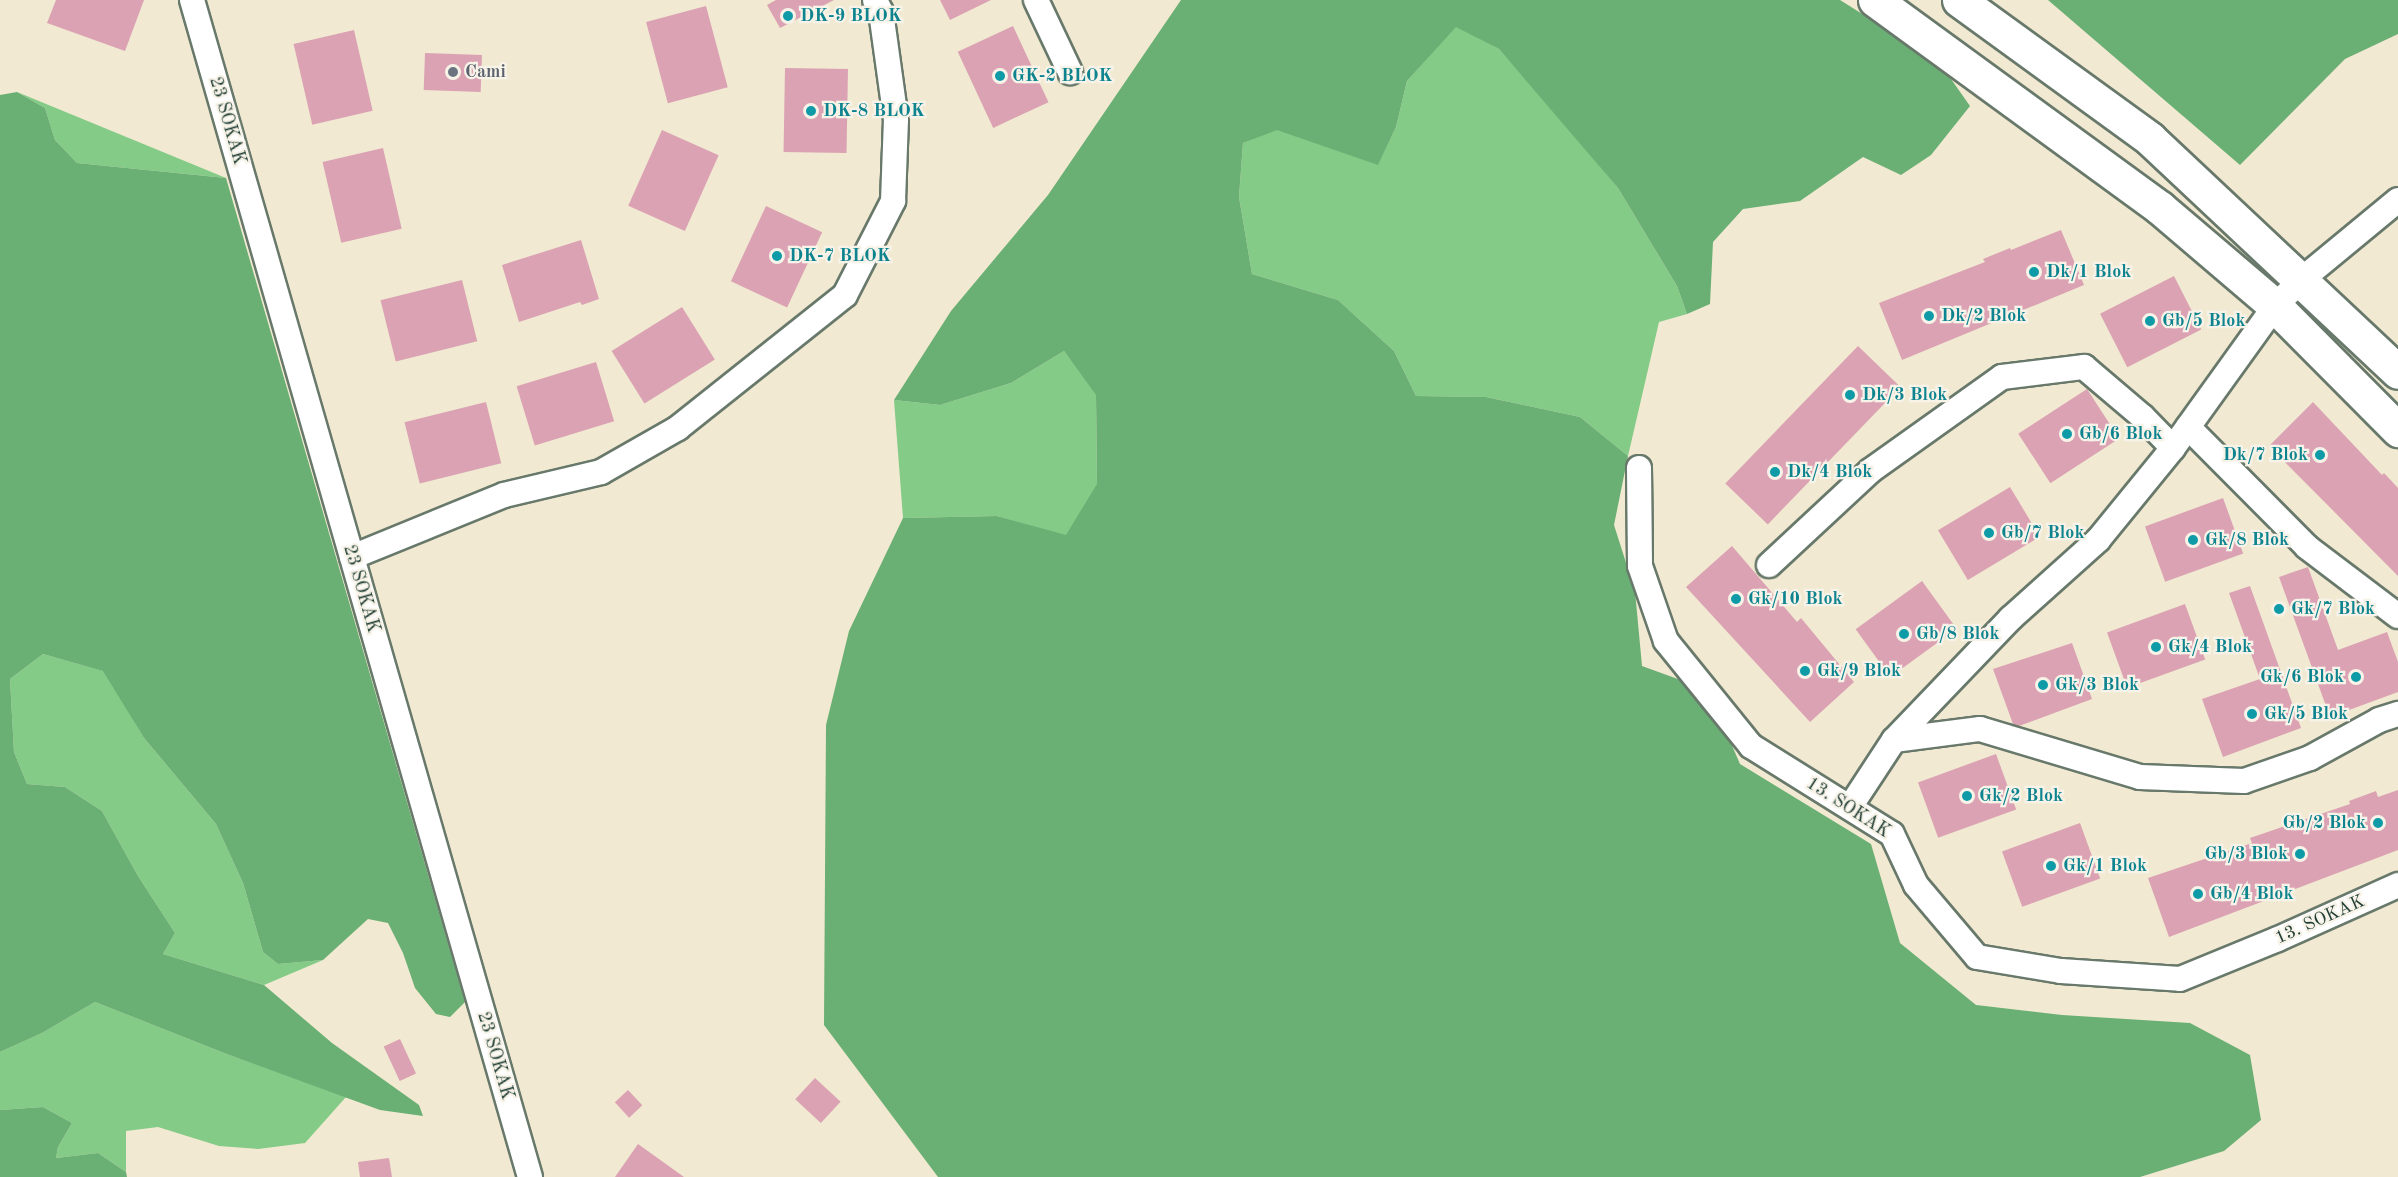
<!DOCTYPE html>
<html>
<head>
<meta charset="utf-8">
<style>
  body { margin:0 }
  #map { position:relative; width:2398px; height:1177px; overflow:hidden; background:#f1e9d1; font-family:"Old Standard TT",serif }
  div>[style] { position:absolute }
  .green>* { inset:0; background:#83cb87 }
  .forest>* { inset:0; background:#6aaf74 }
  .building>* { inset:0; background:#dba2b3; transform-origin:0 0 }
  .roads { filter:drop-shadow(2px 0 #68796b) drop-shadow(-2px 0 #68796b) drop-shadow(0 2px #68796b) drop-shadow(0 -2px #68796b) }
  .street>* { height:24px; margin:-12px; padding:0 12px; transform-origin:12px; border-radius:12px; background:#fff }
  .secondary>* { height:33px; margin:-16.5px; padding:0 16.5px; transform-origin:16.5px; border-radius:16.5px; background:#fff }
  .dots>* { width:16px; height:16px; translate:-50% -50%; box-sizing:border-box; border:3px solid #f7f3e8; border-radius:50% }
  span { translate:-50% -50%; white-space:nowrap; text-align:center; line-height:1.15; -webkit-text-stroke:4.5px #f7f3e8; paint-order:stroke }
  .culture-label { font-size:18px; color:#0d838f; font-weight:700 }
  .left { translate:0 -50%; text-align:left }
  .right { translate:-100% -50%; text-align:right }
  .worship-label { font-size:18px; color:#5b616d; font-weight:700 }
  .street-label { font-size:18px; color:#1f3d34 }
</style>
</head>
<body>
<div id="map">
  <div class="green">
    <i style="clip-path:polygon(1456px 26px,1499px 49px,1559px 117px,1618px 188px,1677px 286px,1687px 314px,1659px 322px,1628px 456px,1580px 417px,1486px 397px,1416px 396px,1394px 351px,1338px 300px,1252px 274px,1239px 197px,1243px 143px,1277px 129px,1378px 164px,1396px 127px,1407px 81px)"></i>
    <i style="clip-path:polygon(17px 92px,226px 178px,77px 163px,55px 140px,45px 108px)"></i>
    <i style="clip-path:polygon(1064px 351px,1096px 394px,1097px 485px,1067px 536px,997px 516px,903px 518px,894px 400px,940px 405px,1011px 383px)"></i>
    <i style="clip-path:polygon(43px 654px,104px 671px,144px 738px,216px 824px,243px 883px,263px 952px,278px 964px,323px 960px,264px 985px,163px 954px,175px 933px,138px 876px,102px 811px,65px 787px,27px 784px,14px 752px,10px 679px)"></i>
    <i style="clip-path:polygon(95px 1002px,224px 1053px,346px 1097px,305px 1143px,258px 1149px,219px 1146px,158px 1127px,126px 1131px,126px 1172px,98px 1153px,56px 1158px,58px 1147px,72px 1123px,43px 1107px,0 1110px,0 1052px,42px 1033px)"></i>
  </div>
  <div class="forest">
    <i style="clip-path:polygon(1181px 0,1840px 0,1939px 62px,1970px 106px,1931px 155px,1901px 175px,1863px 157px,1800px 201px,1743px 209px,1713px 242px,1710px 304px,1687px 314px,1677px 286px,1618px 188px,1499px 49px,1456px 27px,1407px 81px,1396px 127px,1378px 165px,1277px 130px,1243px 143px,1239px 197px,1252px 274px,1338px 300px,1394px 351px,1416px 396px,1486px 397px,1580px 417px,1628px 456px,1614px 525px,1635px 591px,1642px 666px,1708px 690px,1740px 764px,1871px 844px,1900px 943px,1976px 1005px,2062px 1015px,2190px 1023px,2250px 1055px,2261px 1120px,2224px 1151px,2140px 1177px,938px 1177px,824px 1025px,826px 725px,849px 631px,903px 518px,997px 516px,1066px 535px,1097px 484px,1096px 395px,1064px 351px,1011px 383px,940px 405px,894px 400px,951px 311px,1048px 195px)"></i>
    <i style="clip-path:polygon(2048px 0,2398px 0,2398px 34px,2345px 59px,2240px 165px)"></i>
    <i style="clip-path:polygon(17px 92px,45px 108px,55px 140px,77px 163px,226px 178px,465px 1002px,450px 1017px,436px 1014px,415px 988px,403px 953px,388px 923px,368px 919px,323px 960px,278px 964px,263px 952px,243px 883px,216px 824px,144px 738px,103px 671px,43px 654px,10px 679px,14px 752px,27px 784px,65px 787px,102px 811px,138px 876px,175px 933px,163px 954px,264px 985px,332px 1043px,419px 1105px,423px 1116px,380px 1110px,224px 1053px,95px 1002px,42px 1033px,0 1052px,0 95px)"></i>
    <i style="clip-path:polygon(43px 1107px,72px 1123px,58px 1147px,56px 1158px,98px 1153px,126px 1172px,127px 1177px,0 1177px,0 1110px)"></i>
  </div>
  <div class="building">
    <i style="clip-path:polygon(56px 0,144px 0,125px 51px,47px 23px)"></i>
    <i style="clip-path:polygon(776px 0,834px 0,780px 28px,767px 5px)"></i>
    <i style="clip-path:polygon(940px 0,991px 0,950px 20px)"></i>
    <i style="left:706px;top:6px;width:84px;height:62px;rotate:75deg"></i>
    <i style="left:1013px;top:26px;width:84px;height:61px;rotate:65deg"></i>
    <i style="left:354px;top:30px;width:83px;height:62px;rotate:77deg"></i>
    <i style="left:425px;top:53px;width:57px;height:37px;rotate:2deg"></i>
    <i style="left:785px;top:68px;width:63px;height:84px;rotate:1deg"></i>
    <i style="left:662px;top:130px;width:62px;height:83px;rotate:24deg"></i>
    <i style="left:383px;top:148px;width:83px;height:62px;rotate:77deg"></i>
    <i style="left:766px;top:206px;width:62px;height:83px;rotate:25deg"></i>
    <i style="clip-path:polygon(2061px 230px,2084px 285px,1902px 360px,1879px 303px,1985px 262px,1983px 259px,2010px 248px,2011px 250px)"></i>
    <i style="clip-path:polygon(581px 240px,599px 299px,582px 305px,580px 302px,519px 322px,502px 265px)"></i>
    <i style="left:2174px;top:276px;width:60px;height:83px;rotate:63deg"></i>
    <i style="left:462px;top:280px;width:63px;height:84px;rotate:76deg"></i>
    <i style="left:682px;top:307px;width:62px;height:83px;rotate:58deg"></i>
    <i style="left:1858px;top:346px;width:59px;height:191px;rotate:44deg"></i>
    <i style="left:596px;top:362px;width:62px;height:83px;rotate:73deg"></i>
    <i style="left:2087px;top:389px;width:59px;height:82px;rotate:57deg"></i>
    <i style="left:486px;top:402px;width:63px;height:84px;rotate:76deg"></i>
    <i style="clip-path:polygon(2313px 402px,2382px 475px,2384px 473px,2398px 488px,2398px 576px,2269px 446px)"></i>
    <i style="left:2010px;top:487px;width:58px;height:84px;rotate:59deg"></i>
    <i style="left:2223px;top:498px;width:59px;height:83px;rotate:70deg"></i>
    <i style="clip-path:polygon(1732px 546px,1797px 622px,1801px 618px,1854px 682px,1810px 722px,1686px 587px)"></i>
    <i style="clip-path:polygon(2308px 567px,2338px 650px,2387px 632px,2398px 662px,2398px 692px,2330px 717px,2279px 577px)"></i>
    <i style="left:1922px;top:581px;width:59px;height:82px;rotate:54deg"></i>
    <i style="clip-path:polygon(2250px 586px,2301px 728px,2223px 757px,2202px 699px,2260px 679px,2229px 593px)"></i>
    <i style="left:2185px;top:604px;width:59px;height:83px;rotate:70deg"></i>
    <i style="clip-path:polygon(2072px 643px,2092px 699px,2019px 726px,2013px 724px,1993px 669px)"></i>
    <i style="left:1996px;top:754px;width:59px;height:83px;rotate:70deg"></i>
    <i style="clip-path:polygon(2398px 790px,2398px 850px,2169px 937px,2148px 878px,2252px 843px,2250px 838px,2350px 804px,2349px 801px,2376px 791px,2378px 797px)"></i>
    <i style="left:2080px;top:823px;width:59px;height:83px;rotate:70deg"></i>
    <i style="left:400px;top:1039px;width:38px;height:18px;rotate:65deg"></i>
    <i style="left:815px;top:1078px;width:35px;height:29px;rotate:43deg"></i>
    <i style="left:628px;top:1090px;width:21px;height:18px;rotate:47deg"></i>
    <i style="clip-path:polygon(638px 1144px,684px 1177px,615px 1177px)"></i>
    <i style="clip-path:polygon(389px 1158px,392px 1177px,360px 1177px,358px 1162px)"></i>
  </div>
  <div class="roads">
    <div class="street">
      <i style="left:192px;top:0;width:1225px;rotate:73.98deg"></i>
      <i style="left:1036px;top:0;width:80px;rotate:64.7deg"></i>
      <i style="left:2398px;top:200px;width:126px;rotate:140.5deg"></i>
      <i style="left:2301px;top:280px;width:37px;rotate:135deg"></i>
      <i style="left:2275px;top:306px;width:175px;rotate:125.7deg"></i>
      <i style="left:2173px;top:448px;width:119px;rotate:129.2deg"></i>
      <i style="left:2098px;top:540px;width:117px;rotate:138.1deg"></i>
      <i style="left:2011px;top:618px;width:169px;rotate:133.8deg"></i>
      <i style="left:1894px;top:740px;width:87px;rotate:-7.3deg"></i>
      <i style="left:1980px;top:729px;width:167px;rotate:16.7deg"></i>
      <i style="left:2140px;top:777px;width:104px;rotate:2.2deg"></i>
      <i style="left:2244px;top:781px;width:70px;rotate:-19.2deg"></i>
      <i style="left:2310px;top:758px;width:79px;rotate:-28.8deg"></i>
      <i style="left:2379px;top:720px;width:20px;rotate:-18deg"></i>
      <i style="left:2188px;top:427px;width:169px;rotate:45.2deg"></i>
      <i style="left:2307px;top:547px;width:114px;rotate:37.2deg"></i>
      <i style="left:1639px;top:468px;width:98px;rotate:89.4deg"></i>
      <i style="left:1640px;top:566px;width:79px;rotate:70.9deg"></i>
      <i style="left:1666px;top:641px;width:135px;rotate:51deg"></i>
      <i style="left:1751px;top:746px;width:166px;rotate:32deg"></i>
      <i style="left:1892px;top:834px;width:56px;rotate:64.8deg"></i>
      <i style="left:1916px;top:885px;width:94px;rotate:49.7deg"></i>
      <i style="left:1977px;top:957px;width:85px;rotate:9.5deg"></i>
      <i style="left:2061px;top:971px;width:119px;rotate:3.8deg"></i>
      <i style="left:2180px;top:979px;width:106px;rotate:-22.2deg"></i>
      <i style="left:2278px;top:939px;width:132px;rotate:-24.2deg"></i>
      <i style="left:352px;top:557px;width:164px;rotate:-22.2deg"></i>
      <i style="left:504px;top:495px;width:100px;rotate:-13.3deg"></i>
      <i style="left:601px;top:472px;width:89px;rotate:-29.7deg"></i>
      <i style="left:678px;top:428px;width:213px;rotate:-38.5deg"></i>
      <i style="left:845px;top:295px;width:106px;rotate:-62.9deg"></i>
      <i style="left:893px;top:201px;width:81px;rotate:-87.9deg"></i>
      <i style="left:896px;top:120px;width:109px;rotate:-97.9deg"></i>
      <i style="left:881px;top:12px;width:13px;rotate:-117deg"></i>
      <i style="left:1769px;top:565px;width:138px;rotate:-42.9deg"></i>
      <i style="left:1870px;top:471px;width:162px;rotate:-35.5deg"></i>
      <i style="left:2002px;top:377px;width:83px;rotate:-7deg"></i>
      <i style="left:2084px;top:367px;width:77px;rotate:40.3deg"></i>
      <i style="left:2143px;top:417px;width:43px;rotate:45.9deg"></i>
      <i style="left:1850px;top:807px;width:80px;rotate:-56.7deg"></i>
    </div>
    <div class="secondary">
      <i style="left:1875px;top:0;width:353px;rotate:36.1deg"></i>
      <i style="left:2160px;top:208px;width:151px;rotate:40.4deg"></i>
      <i style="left:2275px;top:306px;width:175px;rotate:45.2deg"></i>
      <i style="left:1959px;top:0;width:236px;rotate:36deg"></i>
      <i style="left:2150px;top:139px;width:340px;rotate:43.2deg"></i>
    </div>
  </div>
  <div class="dots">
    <i style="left:788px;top:16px;background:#0f9aa8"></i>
    <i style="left:453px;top:72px;background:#6b7280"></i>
    <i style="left:1000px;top:76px;background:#0f9aa8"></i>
    <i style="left:811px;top:111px;background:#0f9aa8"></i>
    <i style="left:777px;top:256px;background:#0f9aa8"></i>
    <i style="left:2034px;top:272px;background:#0f9aa8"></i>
    <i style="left:1929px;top:316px;background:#0f9aa8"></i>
    <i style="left:2150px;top:321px;background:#0f9aa8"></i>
    <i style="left:1850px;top:395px;background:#0f9aa8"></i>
    <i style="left:2067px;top:434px;background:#0f9aa8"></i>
    <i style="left:2320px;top:455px;background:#0f9aa8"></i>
    <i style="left:1775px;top:472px;background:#0f9aa8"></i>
    <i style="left:1989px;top:533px;background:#0f9aa8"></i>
    <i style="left:2193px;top:540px;background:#0f9aa8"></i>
    <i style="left:1736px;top:599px;background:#0f9aa8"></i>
    <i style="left:2279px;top:609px;background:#0f9aa8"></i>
    <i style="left:1904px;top:634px;background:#0f9aa8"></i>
    <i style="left:2156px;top:647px;background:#0f9aa8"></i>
    <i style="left:1805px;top:671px;background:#0f9aa8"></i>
    <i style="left:2356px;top:677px;background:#0f9aa8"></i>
    <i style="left:2043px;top:685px;background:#0f9aa8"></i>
    <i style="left:2252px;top:714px;background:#0f9aa8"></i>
    <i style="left:1967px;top:796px;background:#0f9aa8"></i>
    <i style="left:2378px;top:823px;background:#0f9aa8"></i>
    <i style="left:2300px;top:854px;background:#0f9aa8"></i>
    <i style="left:2051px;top:866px;background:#0f9aa8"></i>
    <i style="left:2198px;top:894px;background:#0f9aa8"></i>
  </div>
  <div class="culture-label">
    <span class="left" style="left:800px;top:16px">DK-9 BLOK</span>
    <span class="left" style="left:1012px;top:76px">GK-2 BLOK</span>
    <span class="left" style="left:823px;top:111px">DK-8 BLOK</span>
    <span class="left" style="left:789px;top:256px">DK-7 BLOK</span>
    <span class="left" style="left:2046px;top:272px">Dk/1 Blok</span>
    <span class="left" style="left:1941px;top:316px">Dk/2 Blok</span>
    <span class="left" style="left:2162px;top:321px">Gb/5 Blok</span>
    <span class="left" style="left:1862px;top:395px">Dk/3 Blok</span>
    <span class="left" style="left:2079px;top:434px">Gb/6 Blok</span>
    <span class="right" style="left:2308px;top:455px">Dk/7 Blok</span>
    <span class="left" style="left:1787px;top:472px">Dk/4 Blok</span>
    <span class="left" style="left:2001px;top:533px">Gb/7 Blok</span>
    <span class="left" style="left:2205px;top:540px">Gk/8 Blok</span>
    <span class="left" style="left:1748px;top:599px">Gk/10 Blok</span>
    <span class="left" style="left:2291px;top:609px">Gk/7 Blok</span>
    <span class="left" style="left:1916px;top:634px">Gb/8 Blok</span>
    <span class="left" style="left:2168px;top:647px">Gk/4 Blok</span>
    <span class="left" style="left:1817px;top:671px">Gk/9 Blok</span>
    <span class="right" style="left:2344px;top:677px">Gk/6 Blok</span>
    <span class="left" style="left:2055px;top:685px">Gk/3 Blok</span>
    <span class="left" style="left:2264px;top:714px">Gk/5 Blok</span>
    <span class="left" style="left:1979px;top:796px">Gk/2 Blok</span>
    <span class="right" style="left:2366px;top:823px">Gb/2 Blok</span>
    <span class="right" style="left:2288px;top:854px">Gb/3 Blok</span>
    <span class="left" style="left:2063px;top:866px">Gk/1 Blok</span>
    <span class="left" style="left:2210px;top:894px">Gb/4 Blok</span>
  </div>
  <div class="worship-label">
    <span class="left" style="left:465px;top:72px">Cami</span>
  </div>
  <div class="street-label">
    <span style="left:227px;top:121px;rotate:74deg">23 SOKAK</span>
    <span style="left:361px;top:589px;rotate:74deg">23 SOKAK</span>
    <span style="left:1848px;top:808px;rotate:33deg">13. SOKAK</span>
    <span style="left:2320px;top:920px;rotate:-24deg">13. SOKAK</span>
    <span style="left:495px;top:1056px;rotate:74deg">23 SOKAK</span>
  </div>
</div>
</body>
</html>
